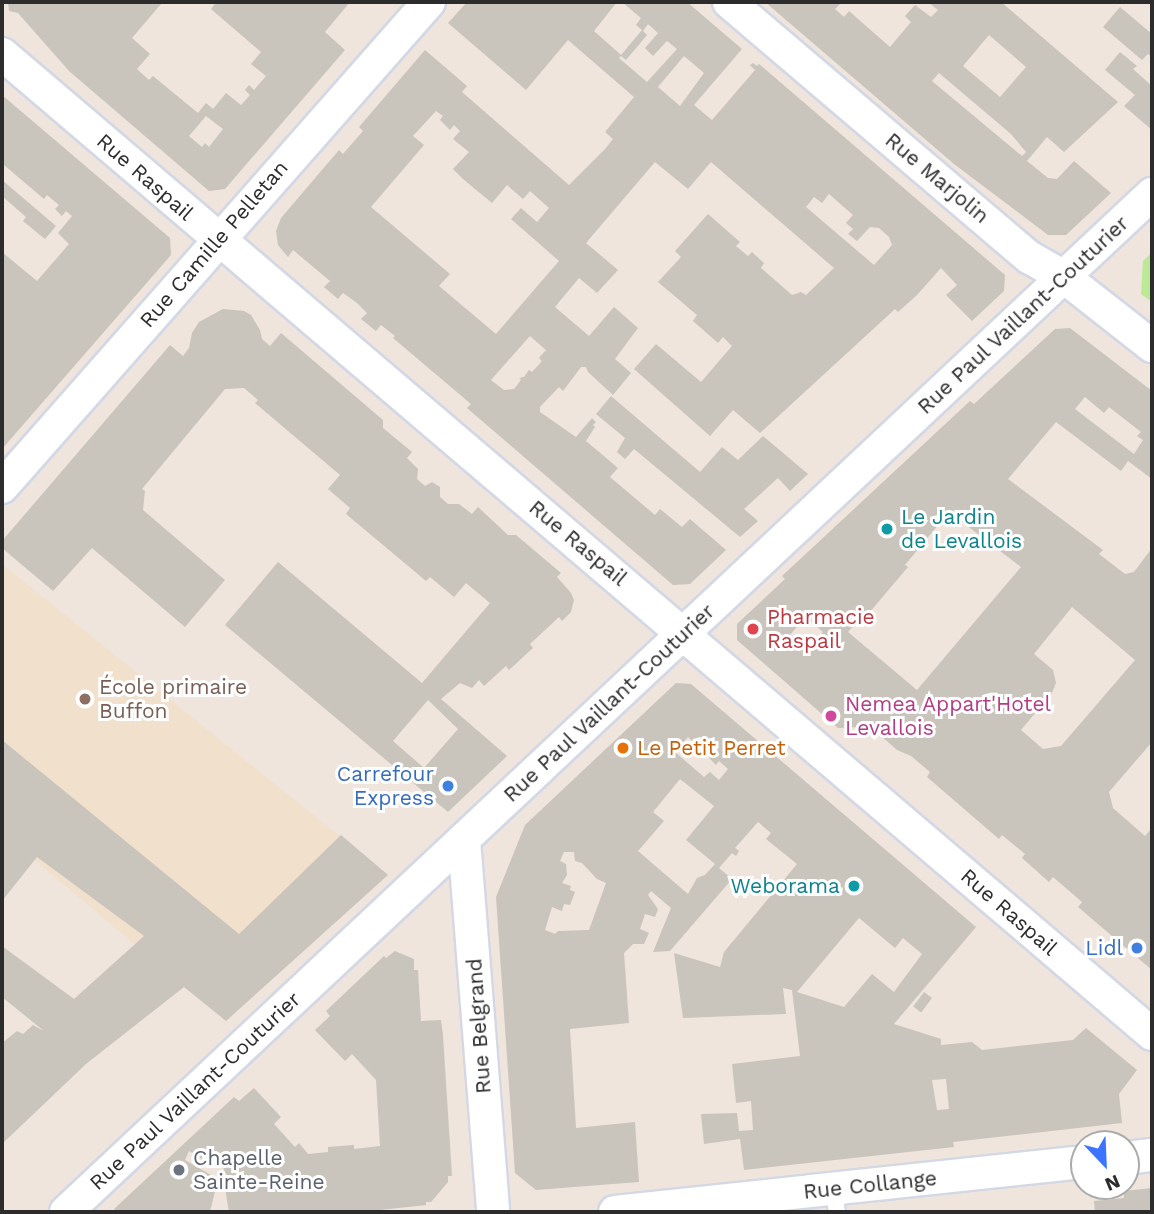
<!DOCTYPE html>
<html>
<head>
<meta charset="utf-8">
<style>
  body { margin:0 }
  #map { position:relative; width:1154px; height:1214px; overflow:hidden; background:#efe5dd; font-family:"Work Sans",sans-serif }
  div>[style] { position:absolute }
  .education>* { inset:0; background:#f1e1cc }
  .green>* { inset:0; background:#bbe996 }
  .building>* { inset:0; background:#c9c4bc; transform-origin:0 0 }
  .roads { filter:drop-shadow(2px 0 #d3d8e5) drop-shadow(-2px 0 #d3d8e5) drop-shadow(0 2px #d3d8e5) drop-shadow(0 -2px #d3d8e5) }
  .service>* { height:16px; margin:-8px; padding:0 8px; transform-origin:8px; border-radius:8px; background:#fff }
  .minor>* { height:32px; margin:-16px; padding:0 16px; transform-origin:16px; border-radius:16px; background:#fff }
  .dots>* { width:19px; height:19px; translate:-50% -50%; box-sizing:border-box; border:4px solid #fff; border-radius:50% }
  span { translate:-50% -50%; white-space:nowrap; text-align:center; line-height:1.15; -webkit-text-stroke:6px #fff; paint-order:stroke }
  .street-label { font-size:21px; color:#2c2c2c }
  .culture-label { font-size:21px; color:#0d838f }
  .left { translate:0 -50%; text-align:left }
  .right { translate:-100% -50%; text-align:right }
  .health-label { font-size:21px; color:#be3a42 }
  .education-label { font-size:21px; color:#785e54 }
  .hotel-label { font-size:21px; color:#b23c85 }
  .food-label { font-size:21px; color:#c56008 }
  .shop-label { font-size:21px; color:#366cbe }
  .worship-label { font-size:21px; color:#5b616d }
  .frame { position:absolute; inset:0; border:4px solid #2c2c2c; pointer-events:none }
  .north { position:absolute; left:1070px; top:1130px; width:70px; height:70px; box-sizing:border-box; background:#fff; border:2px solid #ababab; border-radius:50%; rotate:157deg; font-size:19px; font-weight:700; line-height:28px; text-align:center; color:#2c2c2c }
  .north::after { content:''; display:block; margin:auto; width:24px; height:32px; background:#3a74ff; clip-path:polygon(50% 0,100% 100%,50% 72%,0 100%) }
</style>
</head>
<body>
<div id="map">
  <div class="education">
    <i style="clip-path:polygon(2px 564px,388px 875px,226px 1021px,2px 833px)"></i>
  </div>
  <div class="green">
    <i style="clip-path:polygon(1152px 252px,1152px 302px,1141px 294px,1143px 261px)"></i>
  </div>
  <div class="building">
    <i style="clip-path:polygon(evenodd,8px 2px,159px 2px,161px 4px,132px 38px,150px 54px,137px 69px,149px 80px,153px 76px,198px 113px,206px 103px,213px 109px,226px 93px,241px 105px,250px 95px,245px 90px,249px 85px,254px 90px,266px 76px,251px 64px,261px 52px,211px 9px,215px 4px,212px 2px,350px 2px,325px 32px,345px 50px,225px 189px,209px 191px,69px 71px,18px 13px,9px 11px,8px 2px,206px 116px,223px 129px,209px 147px,205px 143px,202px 147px,189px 136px,206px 116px)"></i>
    <i style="clip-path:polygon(evenodd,467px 2px,617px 2px,594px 31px,621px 55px,642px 30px,636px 25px,641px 18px,622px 2px,687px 2px,742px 49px,694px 105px,712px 120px,755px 70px,750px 65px,753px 63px,757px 66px,759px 64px,1005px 275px,1004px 291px,972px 321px,946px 295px,957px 285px,941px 268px,917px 295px,898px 312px,895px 309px,760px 433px,733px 410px,710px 436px,634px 369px,656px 344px,701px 382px,732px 346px,723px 337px,718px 343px,693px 321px,697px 315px,658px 282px,681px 257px,675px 251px,708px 214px,740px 242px,736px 246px,748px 256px,752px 252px,764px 263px,761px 268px,792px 295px,801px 292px,806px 295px,834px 268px,711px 162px,688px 189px,655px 162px,586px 243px,618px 270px,597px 293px,579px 278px,555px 307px,589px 336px,614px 307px,638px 328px,615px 359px,631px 373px,613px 395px,588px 372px,586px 367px,581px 367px,563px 391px,559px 387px,540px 407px,540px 412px,576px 437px,592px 418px,596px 422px,593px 425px,595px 427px,586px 441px,618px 468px,610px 477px,655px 515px,660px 509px,682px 527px,690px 519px,726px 550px,690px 584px,673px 585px,467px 408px,471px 404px,393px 338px,395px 336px,381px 325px,376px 331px,361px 319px,367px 313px,357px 303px,343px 293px,338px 299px,324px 287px,330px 281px,293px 250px,288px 257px,278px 245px,276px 231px,281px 218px,339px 150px,343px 154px,363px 131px,359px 127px,425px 50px,467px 86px,462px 92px,569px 185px,605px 149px,613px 139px,605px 132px,634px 97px,568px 40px,526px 90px,448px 23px,467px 2px,648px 24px,658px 33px,645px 48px,653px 56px,667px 41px,677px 49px,647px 82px,619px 58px,621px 56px,626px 60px,647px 35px,643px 31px,648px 24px,467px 2px,684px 56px,704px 73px,680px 106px,658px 87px,684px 56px,467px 2px,436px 111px,443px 116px,440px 120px,450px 130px,454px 125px,460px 131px,453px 139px,469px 152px,453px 169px,463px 179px,492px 203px,507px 185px,523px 199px,530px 191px,549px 208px,537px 222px,521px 208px,511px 219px,559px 261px,496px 334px,439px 286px,450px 274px,371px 207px,424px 145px,413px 136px,436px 111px,467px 2px,829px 194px,853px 215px,846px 223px,853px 229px,848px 234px,857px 241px,870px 227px,879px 228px,889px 237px,892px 245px,874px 265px,806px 207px,814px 197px,822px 203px,829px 194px,467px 2px,530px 336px,546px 350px,539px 358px,542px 361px,532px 372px,529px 370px,524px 377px,519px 378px,521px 380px,514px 389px,504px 390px,491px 380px,530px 336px)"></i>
    <i style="clip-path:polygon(evenodd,765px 2px,842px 2px,835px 9px,844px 17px,849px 11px,890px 47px,911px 22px,905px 16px,915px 5px,931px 17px,938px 10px,928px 2px,1001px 2px,1118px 102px,1064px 152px,1047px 137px,1027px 161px,1048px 178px,1057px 179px,1074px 161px,1111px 193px,1066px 235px,1048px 235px,954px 164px,765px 2px,989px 35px,1026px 67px,1000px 97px,963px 66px,989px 35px,765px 2px,939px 73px,1011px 134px,1026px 152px,1022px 156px,932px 81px,939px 73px)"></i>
    <i style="clip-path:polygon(1120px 7px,1152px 34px,1152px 57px,1148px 54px,1142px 60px,1103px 27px)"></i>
    <i style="clip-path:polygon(1120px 52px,1137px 66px,1133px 69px,1152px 86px,1152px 130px,1124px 106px,1135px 95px,1105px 70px)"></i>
    <i style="clip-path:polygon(2px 95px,170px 238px,171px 255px,2px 449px,2px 252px,37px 281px,69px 244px,58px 233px,72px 216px,66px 211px,62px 216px,55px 209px,59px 205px,47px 195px,44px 199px,4px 165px,2px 167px)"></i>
    <i style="clip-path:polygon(2px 180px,56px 226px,45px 239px,23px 221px,26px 217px,2px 196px)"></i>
    <i style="clip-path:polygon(evenodd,223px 309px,244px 311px,251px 315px,260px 330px,262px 339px,270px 346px,281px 333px,383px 420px,383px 428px,412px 452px,407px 458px,418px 469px,417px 479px,425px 486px,432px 482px,440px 487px,440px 497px,448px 504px,459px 504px,472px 514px,478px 507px,508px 535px,516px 535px,561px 573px,557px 577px,571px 593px,574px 600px,571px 612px,562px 621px,559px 617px,530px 644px,533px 648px,509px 670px,506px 666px,484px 686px,479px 680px,472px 688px,460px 683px,441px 699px,507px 756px,448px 812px,225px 625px,278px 562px,422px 683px,490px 603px,466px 583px,454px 597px,430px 577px,426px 581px,346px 514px,350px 508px,328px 489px,340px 475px,255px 403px,258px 400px,244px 388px,225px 389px,142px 489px,145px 491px,143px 510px,225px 580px,185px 627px,92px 548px,53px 591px,2px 548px,2px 541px,170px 345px,183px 356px,189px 348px,192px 333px,199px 322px,223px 309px,428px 700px,458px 729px,424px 768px,393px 741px,428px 700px)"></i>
    <i style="clip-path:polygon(evenodd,1070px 328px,1152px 391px,1152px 479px,1128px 461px,1121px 471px,1056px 422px,1008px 479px,1103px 550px,1099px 554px,1125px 574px,1134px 572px,1152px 548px,1152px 742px,1109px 792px,1113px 808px,1145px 836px,1152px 828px,1152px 970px,1078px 907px,1082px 902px,1053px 877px,1049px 882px,1022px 858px,1025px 854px,1002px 835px,999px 839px,927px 777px,930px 772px,911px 756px,897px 750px,864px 721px,859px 727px,838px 728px,737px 640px,737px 624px,785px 579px,782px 576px,970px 401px,974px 404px,1055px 329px,1070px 328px,1085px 397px,1104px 413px,1109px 407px,1141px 432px,1137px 436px,1143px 440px,1134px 454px,1075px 409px,1085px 397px,1070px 328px,949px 512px,1021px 567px,917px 690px,848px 632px,854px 625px,857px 627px,908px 567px,905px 565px,949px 512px,1070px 328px,1072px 607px,1135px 660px,1061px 746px,1043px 749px,1021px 730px,1052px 693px,1056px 683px,1053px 670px,1034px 654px,1072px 607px,1070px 328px,805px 617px,823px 632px,806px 653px,801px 648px,805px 643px,790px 635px,805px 617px)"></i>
    <i style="clip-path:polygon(611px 396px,700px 472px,722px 447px,738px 460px,763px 436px,808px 474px,790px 491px,778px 478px,744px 509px,758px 521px,740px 537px,634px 449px,625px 459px,617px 452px,625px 438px,596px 414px)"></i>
    <i style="clip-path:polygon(evenodd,676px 683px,691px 684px,976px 927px,894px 1024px,941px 1039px,941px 1045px,972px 1042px,982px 1050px,1073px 1040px,1086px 1028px,1137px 1070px,1119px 1094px,1122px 1123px,953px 1142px,954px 1147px,744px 1170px,740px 1139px,704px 1144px,701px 1114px,737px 1113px,739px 1131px,753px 1130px,751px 1101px,736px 1103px,732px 1064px,800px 1056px,792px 990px,783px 988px,786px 1014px,683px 1018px,674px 953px,720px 967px,724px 952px,797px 864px,766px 839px,771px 833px,758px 822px,735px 848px,739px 851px,736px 856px,732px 853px,719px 868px,732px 879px,670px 951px,653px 952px,671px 908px,651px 891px,648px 895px,658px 909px,655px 917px,645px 914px,640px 929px,649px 933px,644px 944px,633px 944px,624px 953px,629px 1023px,570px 1029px,576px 1128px,635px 1122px,639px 1182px,536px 1190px,515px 1173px,496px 897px,525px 825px,676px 683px,688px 737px,716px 765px,719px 761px,728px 769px,719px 780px,710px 772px,704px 777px,675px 752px,688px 737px,676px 683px,680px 779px,714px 806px,686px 840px,715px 864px,705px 875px,697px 878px,688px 894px,638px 851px,664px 821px,653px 812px,680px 779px,676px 683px,564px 852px,574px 852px,575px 861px,582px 863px,597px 879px,606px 883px,589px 930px,558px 931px,555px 934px,545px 930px,552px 907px,562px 911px,564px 904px,570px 905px,575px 892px,570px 890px,571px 886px,562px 883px,567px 875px,566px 864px,560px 861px,564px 852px,676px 683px,859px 918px,895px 948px,903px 938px,922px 954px,894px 992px,872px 974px,844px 1007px,797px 992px,859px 918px,676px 683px,946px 1079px,949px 1109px,937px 1110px,932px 1080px,946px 1079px)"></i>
    <i style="clip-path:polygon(2px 740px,239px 934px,341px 835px,388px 875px,226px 1021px,184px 987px,86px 1064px,2px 1144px,2px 1043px,17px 1031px,23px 1034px,33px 1025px,44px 1031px,2px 997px,2px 946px,74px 999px,144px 936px,37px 857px,2px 901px)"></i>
    <i style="clip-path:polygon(395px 951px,414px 959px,414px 970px,418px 970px,421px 1021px,441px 1020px,443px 1035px,452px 1176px,448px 1176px,448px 1182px,431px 1202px,426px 1202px,426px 1205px,362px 1212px,229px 1212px,225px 1188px,231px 1186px,222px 1165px,214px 1155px,207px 1162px,189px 1151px,185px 1160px,218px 1179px,210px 1212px,116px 1212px,114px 1209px,234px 1097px,239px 1101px,254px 1088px,281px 1117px,274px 1124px,295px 1147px,299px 1143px,308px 1154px,328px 1152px,328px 1147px,354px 1145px,354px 1149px,380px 1146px,376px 1080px,352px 1054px,345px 1061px,315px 1030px,330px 1016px,326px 1011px,384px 956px,386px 958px)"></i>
    <i style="left:924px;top:992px;width:10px;height:18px;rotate:37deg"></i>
    <i style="clip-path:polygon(1152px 1188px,1152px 1212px,1095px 1212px,1094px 1201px,1124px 1198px,1124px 1191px)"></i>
  </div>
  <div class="roads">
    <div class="service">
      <i style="left:834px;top:1189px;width:23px;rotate:83deg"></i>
    </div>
    <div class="minor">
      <i style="left:729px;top:2px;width:394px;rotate:40.4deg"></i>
      <i style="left:1029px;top:257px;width:40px;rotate:29.7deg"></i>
      <i style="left:1064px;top:277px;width:112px;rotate:38.1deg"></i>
      <i style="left:2px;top:54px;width:1511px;rotate:40.44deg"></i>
      <i style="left:2px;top:487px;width:646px;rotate:-48.64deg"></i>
      <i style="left:464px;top:840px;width:373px;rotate:85.5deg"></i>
      <i style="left:1126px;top:1158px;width:26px;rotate:-7deg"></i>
      <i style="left:66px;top:1212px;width:1489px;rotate:-43.15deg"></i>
      <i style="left:615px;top:1212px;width:472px;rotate:-6.1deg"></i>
    </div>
  </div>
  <div class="dots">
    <i style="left:887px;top:529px;background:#0f9aa8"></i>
    <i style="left:753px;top:629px;background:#e0444e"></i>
    <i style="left:85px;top:699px;background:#8d6e63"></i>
    <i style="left:831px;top:716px;background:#d1479c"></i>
    <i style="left:623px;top:748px;background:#e8710a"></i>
    <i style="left:448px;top:786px;background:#3f7fe0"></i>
    <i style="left:854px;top:886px;background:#0f9aa8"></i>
    <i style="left:1137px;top:948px;background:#3f7fe0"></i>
    <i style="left:179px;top:1170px;background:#6b7280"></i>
  </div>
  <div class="street-label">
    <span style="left:145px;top:177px;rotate:41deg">Rue Raspail</span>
    <span style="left:937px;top:178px;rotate:40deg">Rue Marjolin</span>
    <span style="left:214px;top:244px;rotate:-49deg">Rue Camille Pelletan</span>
    <span style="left:1023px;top:315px;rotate:-43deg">Rue Paul Vaillant-Couturier</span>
    <span style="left:578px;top:543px;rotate:40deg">Rue Raspail</span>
    <span style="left:609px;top:703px;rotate:-43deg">Rue Paul Vaillant-Couturier</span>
    <span style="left:1009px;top:912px;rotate:41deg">Rue Raspail</span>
    <span style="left:479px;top:1026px;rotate:-94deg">Rue Belgrand</span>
    <span style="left:195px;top:1091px;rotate:-43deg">Rue Paul Vaillant-Couturier</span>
    <span style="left:870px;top:1185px;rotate:-6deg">Rue Collange</span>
  </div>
  <div class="culture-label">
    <span class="left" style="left:901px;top:529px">Le Jardin<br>de Levallois</span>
    <span class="right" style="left:840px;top:886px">Weborama</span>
  </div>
  <div class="health-label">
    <span class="left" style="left:767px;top:629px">Pharmacie<br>Raspail</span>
  </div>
  <div class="education-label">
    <span class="left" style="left:99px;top:699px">École primaire<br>Buffon</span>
  </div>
  <div class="hotel-label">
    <span class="left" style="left:845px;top:716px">Nemea Appart'Hotel<br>Levallois</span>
  </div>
  <div class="food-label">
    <span class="left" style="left:637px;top:748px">Le Petit Perret</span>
  </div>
  <div class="shop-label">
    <span class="right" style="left:434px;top:786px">Carrefour<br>Express</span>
    <span class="right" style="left:1123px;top:948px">Lidl</span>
  </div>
  <div class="worship-label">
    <span class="left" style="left:193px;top:1170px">Chapelle<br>Sainte-Reine</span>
  </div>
  <div class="frame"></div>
  <div class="north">N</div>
</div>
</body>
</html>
